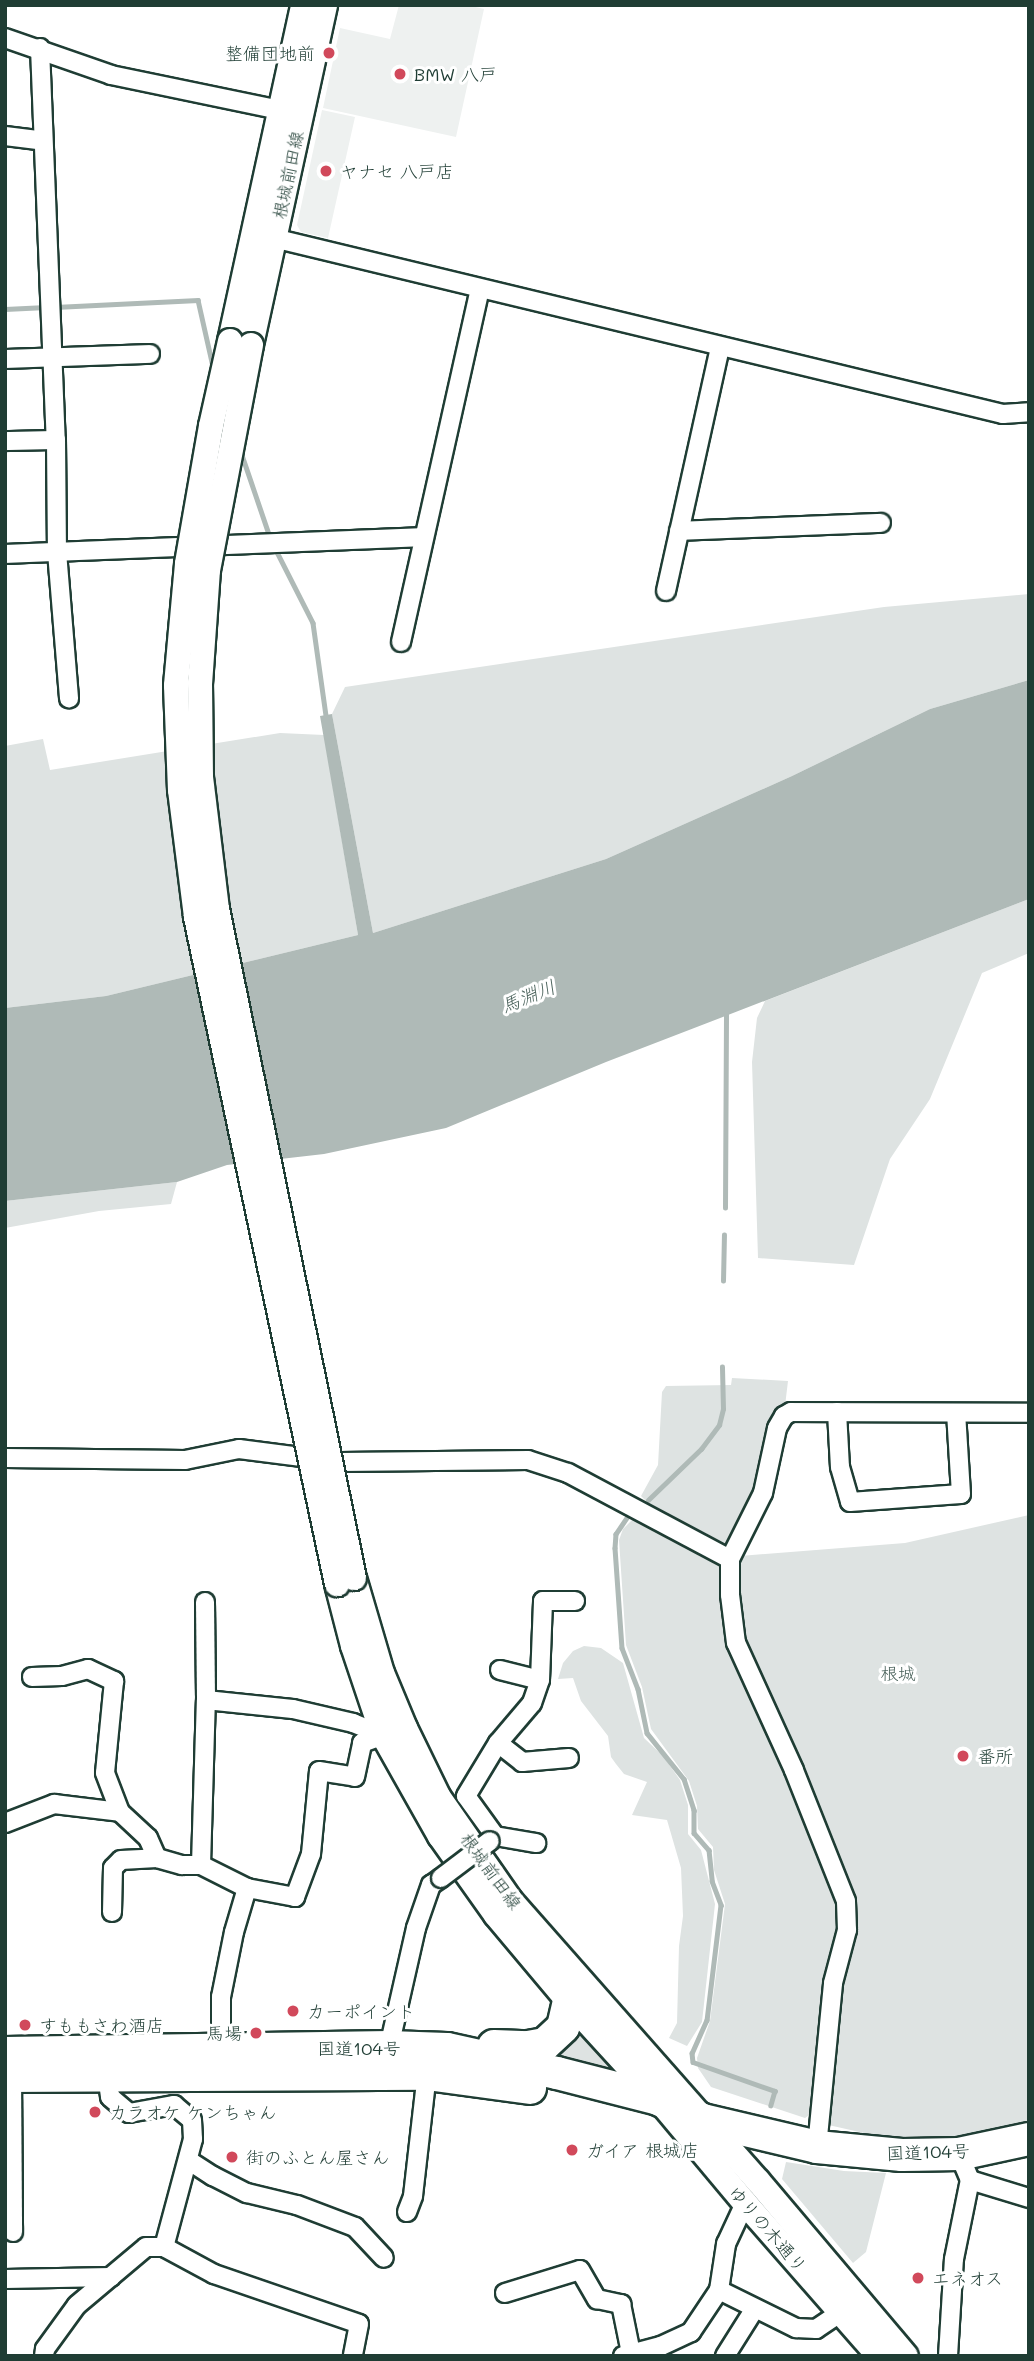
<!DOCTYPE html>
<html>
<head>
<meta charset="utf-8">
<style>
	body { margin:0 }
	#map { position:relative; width:1034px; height:2361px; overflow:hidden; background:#fff; font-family:Mali,"Klee One",sans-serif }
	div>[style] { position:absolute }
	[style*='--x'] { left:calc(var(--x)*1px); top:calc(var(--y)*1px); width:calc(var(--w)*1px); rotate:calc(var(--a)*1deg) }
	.built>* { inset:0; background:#eef1f0 }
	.green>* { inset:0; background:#dee3e2 }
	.water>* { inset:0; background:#afbab7 }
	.stream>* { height:4.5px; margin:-2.25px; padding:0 2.25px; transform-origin:2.25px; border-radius:2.25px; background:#afbab7 }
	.roads { filter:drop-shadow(2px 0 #1f3d34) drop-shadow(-2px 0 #1f3d34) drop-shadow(0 2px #1f3d34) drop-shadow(0 -2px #1f3d34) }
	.street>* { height:18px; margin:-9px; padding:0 9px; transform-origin:9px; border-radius:9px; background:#fff }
	.secondary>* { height:24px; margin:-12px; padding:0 12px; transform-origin:12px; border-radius:12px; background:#fff }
	.highway>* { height:32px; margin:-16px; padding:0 16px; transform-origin:16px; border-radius:16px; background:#fff }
	.bridges { filter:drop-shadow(2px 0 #1f3d34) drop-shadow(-2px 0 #1f3d34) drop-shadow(0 2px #1f3d34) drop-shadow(0 -2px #1f3d34) }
	.street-bridge>* { height:18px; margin:-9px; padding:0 9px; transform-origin:9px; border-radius:9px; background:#fff }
	.secondary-bridge>* { height:24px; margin:-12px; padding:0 12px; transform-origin:12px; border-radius:12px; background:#fff }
	.dots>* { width:19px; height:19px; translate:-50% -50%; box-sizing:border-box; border:4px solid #fff; border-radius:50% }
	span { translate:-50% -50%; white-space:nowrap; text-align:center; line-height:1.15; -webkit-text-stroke:6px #fff; paint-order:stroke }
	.poi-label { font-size:18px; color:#1f3d34 }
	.right { translate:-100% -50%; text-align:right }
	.left { translate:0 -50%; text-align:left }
	.street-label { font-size:18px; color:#1f3d34 }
	.park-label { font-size:18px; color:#455e57 }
	.water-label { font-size:19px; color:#4a625b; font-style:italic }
	.frame { position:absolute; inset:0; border:7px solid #1f3d34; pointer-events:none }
</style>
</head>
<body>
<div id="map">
	<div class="built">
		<i style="clip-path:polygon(399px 5px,467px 5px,484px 9px,456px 137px,323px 108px,340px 28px,390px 39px)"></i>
		<i style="clip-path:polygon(322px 110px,355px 117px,328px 238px,301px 232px,297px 225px)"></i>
	</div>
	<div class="green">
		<i style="clip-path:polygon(1029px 594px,1029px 680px,930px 709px,792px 776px,606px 859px,373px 933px,332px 714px,345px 687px,884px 607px)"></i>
		<i style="clip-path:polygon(280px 733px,324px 735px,358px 935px,106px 996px,5px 1008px,5px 746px,43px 739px,50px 770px)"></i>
		<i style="clip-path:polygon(1029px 899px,1029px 953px,982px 973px,930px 1099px,890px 1159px,854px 1265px,758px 1258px,752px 1062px,757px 1018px,765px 1001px)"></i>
		<i style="clip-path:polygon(177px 1182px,171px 1204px,99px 1211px,5px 1228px,5px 1201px)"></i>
		<i style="clip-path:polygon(732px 1378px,788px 1381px,785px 1406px,780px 1407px,772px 1425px,759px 1493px,734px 1543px,727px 1544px,651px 1506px,641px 1496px,658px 1465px,662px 1392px,666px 1386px,731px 1385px)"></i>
		<i style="clip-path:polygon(1029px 1515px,1029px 2128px,976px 2138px,895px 2140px,824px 2124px,837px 1984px,851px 1924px,741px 1641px,736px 1572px,740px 1556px,905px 1543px)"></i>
		<i style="clip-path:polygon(635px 1517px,717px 1558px,722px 1566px,729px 1629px,836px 1887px,843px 1923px,815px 2111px,805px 2118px,711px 2087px,698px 2068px,697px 2058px,710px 2021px,725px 1904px,714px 1870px,713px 1847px,698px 1829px,697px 1806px,689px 1781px,651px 1729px,642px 1687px,626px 1645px,619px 1540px,623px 1529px)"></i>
		<i style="clip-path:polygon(584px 1646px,601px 1648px,623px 1663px,644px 1738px,663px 1756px,680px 1780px,688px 1805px,688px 1834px,701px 1850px,715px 1904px,702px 2022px,687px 2046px,669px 2038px,677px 2023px,679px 1946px,683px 1916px,681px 1868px,667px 1820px,632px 1815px,647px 1782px,624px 1774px,616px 1764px,611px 1757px,608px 1736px,581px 1701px,573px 1678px,558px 1679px,563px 1663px,573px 1651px)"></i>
		<i style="clip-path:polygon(578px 2031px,585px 2037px,619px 2074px,547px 2054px,560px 2053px)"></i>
		<i style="clip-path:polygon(786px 2162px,844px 2171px,886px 2173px,866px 2252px,853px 2263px,782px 2179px)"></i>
	</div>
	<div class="water">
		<i style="clip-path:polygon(1029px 680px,1029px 899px,606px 1062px,446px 1128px,324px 1154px,227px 1165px,177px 1182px,5px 1201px,5px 1008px,106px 996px,358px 935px,320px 716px,332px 714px,373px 933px,606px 859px,792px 776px,930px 709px)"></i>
	</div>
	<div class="stream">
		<i style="--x:55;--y:307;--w:143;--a:-2.8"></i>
		<i style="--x:198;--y:300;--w:73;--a:77.3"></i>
		<i style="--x:5;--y:309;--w:41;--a:-2.8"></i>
		<i style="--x:241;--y:452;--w:93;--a:71.2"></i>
		<i style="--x:275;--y:548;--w:84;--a:63.1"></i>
		<i style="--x:313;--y:623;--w:93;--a:82"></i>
		<i style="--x:725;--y:1208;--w:195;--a:-89.7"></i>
		<i style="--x:723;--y:1281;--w:46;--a:-88.8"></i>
		<i style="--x:648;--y:1500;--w:74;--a:-43.9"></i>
		<i style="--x:701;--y:1449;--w:30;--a:-53"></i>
		<i style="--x:719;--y:1425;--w:16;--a:-76"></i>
		<i style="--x:723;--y:1409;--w:42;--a:-91.4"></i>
		<i style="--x:629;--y:1515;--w:23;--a:124"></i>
		<i style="--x:616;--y:1534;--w:14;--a:94"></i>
		<i style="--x:615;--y:1548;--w:100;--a:86"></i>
		<i style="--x:622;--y:1648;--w:44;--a:68.7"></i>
		<i style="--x:638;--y:1689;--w:45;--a:78.4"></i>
		<i style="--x:647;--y:1733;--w:59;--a:51.2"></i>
		<i style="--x:684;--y:1779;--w:33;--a:72"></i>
		<i style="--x:694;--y:1810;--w:23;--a:90"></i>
		<i style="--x:694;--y:1833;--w:23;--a:49"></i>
		<i style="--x:709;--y:1850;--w:31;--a:84"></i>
		<i style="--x:712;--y:1881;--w:26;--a:69"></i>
		<i style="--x:721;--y:1905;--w:116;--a:96.9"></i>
		<i style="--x:707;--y:2020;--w:36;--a:114"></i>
		<i style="--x:692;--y:2053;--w:9;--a:84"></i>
		<i style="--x:693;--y:2062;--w:87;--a:19.5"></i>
		<i style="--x:775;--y:2091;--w:15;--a:106"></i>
	</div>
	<div class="roads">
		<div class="street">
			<i style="--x:5;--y:38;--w:112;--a:19.2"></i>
			<i style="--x:111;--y:75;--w:173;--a:11.7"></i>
			<i style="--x:40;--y:48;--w:392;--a:87.7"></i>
			<i style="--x:56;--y:440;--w:112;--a:89.5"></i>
			<i style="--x:57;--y:552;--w:147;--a:85.3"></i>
			<i style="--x:5;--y:136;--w:38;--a:7"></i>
			<i style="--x:265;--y:236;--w:759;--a:13.56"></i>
			<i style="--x:1003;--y:414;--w:26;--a:-4"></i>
			<i style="--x:5;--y:359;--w:145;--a:-2"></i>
			<i style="--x:5;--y:441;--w:51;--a:-1.1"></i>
			<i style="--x:679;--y:531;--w:202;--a:-2.3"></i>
			<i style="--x:5;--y:554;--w:418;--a:-2.3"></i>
			<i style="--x:666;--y:591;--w:250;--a:-77.5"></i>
			<i style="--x:401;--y:642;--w:361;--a:-77.4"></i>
			<i style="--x:837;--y:1412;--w:55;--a:86.9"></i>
			<i style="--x:840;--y:1467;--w:36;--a:74"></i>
			<i style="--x:850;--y:1502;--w:111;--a:-4.1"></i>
			<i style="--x:961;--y:1494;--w:81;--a:-93.5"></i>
			<i style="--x:5;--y:1458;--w:180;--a:0.6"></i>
			<i style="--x:185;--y:1460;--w:55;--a:-11.5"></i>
			<i style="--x:239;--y:1449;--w:103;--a:7.3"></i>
			<i style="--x:341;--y:1462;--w:187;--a:-0.6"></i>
			<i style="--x:528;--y:1460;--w:42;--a:18"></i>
			<i style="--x:568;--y:1473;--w:183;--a:28"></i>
			<i style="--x:205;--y:1602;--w:98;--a:89.4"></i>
			<i style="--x:500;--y:1670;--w:41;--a:14"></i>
			<i style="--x:32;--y:1677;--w:30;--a:-2"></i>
			<i style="--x:62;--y:1676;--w:27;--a:-15"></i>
			<i style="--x:88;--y:1669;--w:29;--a:25"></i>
			<i style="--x:114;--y:1681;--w:92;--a:95.6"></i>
			<i style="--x:105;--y:1773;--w:42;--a:69"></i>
			<i style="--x:120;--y:1812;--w:38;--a:43"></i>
			<i style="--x:148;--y:1838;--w:22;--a:66"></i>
			<i style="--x:157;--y:1858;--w:26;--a:16"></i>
			<i style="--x:182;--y:1865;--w:19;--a:0"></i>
			<i style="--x:201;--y:1865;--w:51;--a:26.6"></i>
			<i style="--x:498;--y:1743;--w:31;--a:38"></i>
			<i style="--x:522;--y:1762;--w:47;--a:-4.9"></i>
			<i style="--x:5;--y:1823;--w:53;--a:-21.2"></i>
			<i style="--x:54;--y:1804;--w:66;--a:6.9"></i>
			<i style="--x:495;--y:1836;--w:42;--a:9.7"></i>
			<i style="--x:490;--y:1841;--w:7;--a:-45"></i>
			<i style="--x:495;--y:1836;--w:49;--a:-125.9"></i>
			<i style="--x:466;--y:1796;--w:62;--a:-58.9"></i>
			<i style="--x:498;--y:1743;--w:52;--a:-49.6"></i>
			<i style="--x:532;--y:1703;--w:24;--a:-71"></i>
			<i style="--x:540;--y:1680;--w:79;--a:-87.8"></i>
			<i style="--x:543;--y:1601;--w:32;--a:0"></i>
			<i style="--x:201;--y:1865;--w:165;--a:-88.3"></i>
			<i style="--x:206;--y:1700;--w:87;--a:5.9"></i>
			<i style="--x:293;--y:1709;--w:62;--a:13.1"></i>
			<i style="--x:353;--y:1723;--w:32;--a:22"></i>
			<i style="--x:112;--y:1912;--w:44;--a:-88.7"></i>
			<i style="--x:113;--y:1868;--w:11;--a:-45"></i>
			<i style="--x:121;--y:1860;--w:36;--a:-3"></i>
			<i style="--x:389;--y:2047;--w:122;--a:-77.2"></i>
			<i style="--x:416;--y:1928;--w:46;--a:-70.8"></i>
			<i style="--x:431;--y:1885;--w:12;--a:-35"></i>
			<i style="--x:221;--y:2049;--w:52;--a:-90"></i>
			<i style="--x:221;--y:1997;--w:66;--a:-78.7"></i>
			<i style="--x:234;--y:1932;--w:46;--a:-73.5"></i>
			<i style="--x:247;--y:1888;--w:49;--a:10.6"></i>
			<i style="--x:295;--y:1897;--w:46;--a:-69.6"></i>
			<i style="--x:311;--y:1854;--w:83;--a:-84.5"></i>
			<i style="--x:319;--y:1771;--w:36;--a:9"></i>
			<i style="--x:355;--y:1777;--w:35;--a:-78"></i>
			<i style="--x:362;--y:1743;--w:32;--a:-20"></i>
			<i style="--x:106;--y:2068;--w:29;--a:82"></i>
			<i style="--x:110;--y:2097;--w:25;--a:40"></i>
			<i style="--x:129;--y:2113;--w:46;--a:-10.1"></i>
			<i style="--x:174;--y:2105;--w:23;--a:40"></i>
			<i style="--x:192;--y:2120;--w:19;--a:87"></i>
			<i style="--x:193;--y:2139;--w:112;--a:105"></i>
			<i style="--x:12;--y:2076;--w:156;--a:89.6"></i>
			<i style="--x:817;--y:2147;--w:165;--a:-84.4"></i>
			<i style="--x:833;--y:1983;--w:55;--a:-75.2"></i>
			<i style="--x:847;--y:1930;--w:29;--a:-92"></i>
			<i style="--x:846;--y:1901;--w:141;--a:-111.7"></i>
			<i style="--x:794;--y:1770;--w:140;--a:-114.5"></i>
			<i style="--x:736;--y:1643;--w:48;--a:-97.1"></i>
			<i style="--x:730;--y:1595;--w:36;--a:-90"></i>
			<i style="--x:730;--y:1559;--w:74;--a:-63.4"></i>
			<i style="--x:763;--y:1493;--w:66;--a:-77.8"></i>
			<i style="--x:777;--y:1428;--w:14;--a:-60"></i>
			<i style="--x:784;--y:1416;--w:8;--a:-30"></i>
			<i style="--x:791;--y:1412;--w:238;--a:0.2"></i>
			<i style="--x:188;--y:2160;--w:30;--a:33"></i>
			<i style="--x:213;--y:2176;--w:38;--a:27"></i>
			<i style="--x:247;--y:2193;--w:51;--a:13.5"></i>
			<i style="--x:297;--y:2205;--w:62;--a:20.8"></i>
			<i style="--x:355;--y:2227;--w:42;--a:46.9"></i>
			<i style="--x:970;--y:2180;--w:62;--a:17"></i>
			<i style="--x:407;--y:2212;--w:17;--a:-69"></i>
			<i style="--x:413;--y:2196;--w:123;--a:-83.5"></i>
			<i style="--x:5;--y:2279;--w:106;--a:-1.1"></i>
			<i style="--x:719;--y:2290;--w:86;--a:26.3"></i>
			<i style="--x:796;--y:2328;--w:20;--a:3"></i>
			<i style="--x:816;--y:2329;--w:30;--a:-34"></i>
			<i style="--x:505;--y:2293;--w:78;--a:-17"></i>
			<i style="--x:580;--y:2270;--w:34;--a:60"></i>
			<i style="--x:597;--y:2299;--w:25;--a:12"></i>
			<i style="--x:621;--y:2304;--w:50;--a:78.5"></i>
			<i style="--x:44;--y:2356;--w:7;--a:-82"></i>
			<i style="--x:45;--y:2349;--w:54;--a:-54"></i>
			<i style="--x:77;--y:2305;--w:90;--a:-40"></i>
			<i style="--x:146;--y:2247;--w:18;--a:0"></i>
			<i style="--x:164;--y:2247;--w:57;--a:28.4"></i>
			<i style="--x:214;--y:2274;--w:153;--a:19"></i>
			<i style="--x:359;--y:2324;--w:33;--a:101"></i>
			<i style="--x:623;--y:2356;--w:39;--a:-15"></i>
			<i style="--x:661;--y:2346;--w:33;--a:-25"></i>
			<i style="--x:691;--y:2332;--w:50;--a:-56.3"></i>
			<i style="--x:719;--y:2290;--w:47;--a:-81.3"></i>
			<i style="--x:726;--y:2244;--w:45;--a:-65.1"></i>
			<i style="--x:725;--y:2356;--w:54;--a:-57.8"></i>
			<i style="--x:948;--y:2356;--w:97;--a:-86.5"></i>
			<i style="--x:954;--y:2259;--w:81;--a:-78.6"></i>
			<i style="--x:970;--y:2180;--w:28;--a:-113"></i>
		</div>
		<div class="secondary">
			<i style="--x:230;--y:341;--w:344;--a:-77.7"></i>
			<i style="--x:251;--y:345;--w:348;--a:-77.7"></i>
			<i style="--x:354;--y:1578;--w:99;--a:73.6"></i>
			<i style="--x:382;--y:1673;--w:60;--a:67.3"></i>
			<i style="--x:405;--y:1728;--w:76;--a:64.1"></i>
			<i style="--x:438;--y:1796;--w:128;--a:55.2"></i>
			<i style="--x:511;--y:1901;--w:373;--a:48.6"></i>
			<i style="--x:758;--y:2181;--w:229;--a:49.8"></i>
			<i style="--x:337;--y:1584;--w:64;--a:75.5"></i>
			<i style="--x:353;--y:1646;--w:94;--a:71.4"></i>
			<i style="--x:383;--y:1735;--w:116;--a:60.6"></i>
			<i style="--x:440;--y:1836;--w:97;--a:54.7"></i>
			<i style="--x:496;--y:1915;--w:114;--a:50"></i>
			<i style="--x:569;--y:2002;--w:132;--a:47.5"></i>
			<i style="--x:658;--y:2099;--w:136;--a:50.1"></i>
			<i style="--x:745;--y:2203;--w:203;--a:48.8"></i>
		</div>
		<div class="highway">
			<i style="--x:494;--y:2046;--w:34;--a:2"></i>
			<i style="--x:528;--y:2047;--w:17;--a:-10"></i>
			<i style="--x:545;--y:2044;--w:25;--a:-43"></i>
			<i style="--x:563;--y:2027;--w:26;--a:-77"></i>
			<i style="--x:5;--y:2053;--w:384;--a:-0.9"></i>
			<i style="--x:389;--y:2047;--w:58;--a:2"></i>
			<i style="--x:447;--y:2049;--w:113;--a:12.3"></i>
			<i style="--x:557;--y:2073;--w:104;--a:14.4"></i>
			<i style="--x:658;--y:2099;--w:50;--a:25"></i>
			<i style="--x:703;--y:2120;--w:117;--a:13.3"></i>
			<i style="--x:817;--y:2147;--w:85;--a:5.4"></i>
			<i style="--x:902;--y:2155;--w:57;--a:-1"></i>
			<i style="--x:959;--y:2154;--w:72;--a:-12.1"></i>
			<i style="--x:5;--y:2076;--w:422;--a:-0.3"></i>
			<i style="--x:427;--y:2074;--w:104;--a:7.7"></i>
		</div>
	</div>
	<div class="bridges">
		<div class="street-bridge">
			<i style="--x:441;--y:1878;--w:61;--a:-37.1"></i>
		</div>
		<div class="secondary-bridge">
			<i style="--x:230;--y:341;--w:87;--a:102.6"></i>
			<i style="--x:211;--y:426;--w:140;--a:99.9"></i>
			<i style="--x:187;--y:564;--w:122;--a:95.2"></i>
			<i style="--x:176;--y:686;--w:104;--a:87.8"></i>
			<i style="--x:180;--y:790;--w:128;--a:82.8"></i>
			<i style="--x:196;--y:917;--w:682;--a:78.06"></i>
			<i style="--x:251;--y:345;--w:229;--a:100.8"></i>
			<i style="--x:208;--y:570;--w:113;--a:94"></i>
			<i style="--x:200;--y:683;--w:94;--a:89.4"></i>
			<i style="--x:201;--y:777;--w:133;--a:83.1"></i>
			<i style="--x:217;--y:909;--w:683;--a:78.43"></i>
		</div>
	</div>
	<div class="dots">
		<i style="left:329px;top:53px;background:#d1495b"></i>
		<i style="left:400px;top:74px;background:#d1495b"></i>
		<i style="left:326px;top:171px;background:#d1495b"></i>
		<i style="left:963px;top:1756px;background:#d1495b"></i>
		<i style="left:293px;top:2011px;background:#d1495b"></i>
		<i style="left:25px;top:2025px;background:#d1495b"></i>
		<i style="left:256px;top:2033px;background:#d1495b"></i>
		<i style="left:95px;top:2112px;background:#d1495b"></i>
		<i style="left:572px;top:2150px;background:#d1495b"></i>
		<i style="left:232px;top:2157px;background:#d1495b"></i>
		<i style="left:918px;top:2278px;background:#d1495b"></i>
	</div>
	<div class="poi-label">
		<span class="right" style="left:315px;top:53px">整備団地前</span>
		<span class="left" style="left:414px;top:74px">BMW 八戸</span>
		<span class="left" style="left:340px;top:171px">ヤナセ 八戸店</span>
		<span class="left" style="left:977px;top:1756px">番所</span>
		<span class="left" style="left:307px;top:2011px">カーポイント</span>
		<span class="left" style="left:39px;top:2025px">すももさわ酒店</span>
		<span class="right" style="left:242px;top:2033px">馬場</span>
		<span class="left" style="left:109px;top:2112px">カラオケ ケンちゃん</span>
		<span class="left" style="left:586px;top:2150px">ガイア 根城店</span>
		<span class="left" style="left:246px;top:2157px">街のふとん屋さん</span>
		<span class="left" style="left:932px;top:2278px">エネオス</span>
	</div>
	<div class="street-label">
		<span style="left:288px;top:175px;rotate:-78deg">根城前田線</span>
		<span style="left:491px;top:1871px;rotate:54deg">根城前田線</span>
		<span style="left:359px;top:2048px">国道104号</span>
		<span style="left:928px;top:2152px;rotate:-2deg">国道104号</span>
		<span style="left:768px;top:2229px;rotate:49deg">ゆりの木通り</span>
	</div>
	<div class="park-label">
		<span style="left:898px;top:1673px">根城</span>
	</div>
	<div class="water-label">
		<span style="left:528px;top:996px;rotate:-22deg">馬淵川</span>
	</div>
	<div class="frame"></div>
</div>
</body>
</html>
